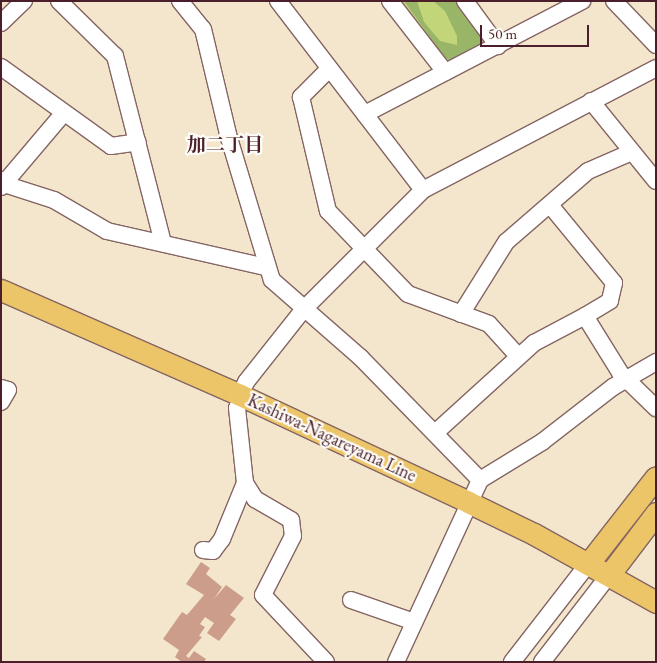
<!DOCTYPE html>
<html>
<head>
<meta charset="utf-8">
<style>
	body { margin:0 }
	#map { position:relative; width:657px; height:663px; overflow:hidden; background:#f3e6cc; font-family:"EB Garamond","Noto Serif JP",serif }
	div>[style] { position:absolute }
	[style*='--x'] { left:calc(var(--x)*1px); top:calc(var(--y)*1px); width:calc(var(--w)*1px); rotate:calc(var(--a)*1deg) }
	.green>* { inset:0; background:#c2d578 }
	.forest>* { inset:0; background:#99b668 }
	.building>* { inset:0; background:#cc9d8b }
	.roads { filter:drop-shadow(1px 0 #856563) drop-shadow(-1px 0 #856563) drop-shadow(0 1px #856563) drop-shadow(0 -1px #856563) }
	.minor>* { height:16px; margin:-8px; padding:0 8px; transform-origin:8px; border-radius:8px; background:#fff }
	.major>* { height:21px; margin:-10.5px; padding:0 10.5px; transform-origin:10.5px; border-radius:10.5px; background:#edc569 }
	span { translate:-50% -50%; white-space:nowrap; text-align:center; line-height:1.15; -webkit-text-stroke:4.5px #fdfcf7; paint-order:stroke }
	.street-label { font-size:18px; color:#4a1f2b }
	.neighbourhood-label { font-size:19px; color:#4a1f2b; font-weight:700 }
	.frame { position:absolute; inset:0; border:2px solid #4a1f2b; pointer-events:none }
	.scale { position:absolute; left:480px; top:25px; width:109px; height:22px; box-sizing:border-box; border:2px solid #4a1f2b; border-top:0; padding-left:6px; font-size:15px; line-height:18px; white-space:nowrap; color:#4a1f2b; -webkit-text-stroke:4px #fdfcf7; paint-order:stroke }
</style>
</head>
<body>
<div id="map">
	<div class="green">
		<i style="clip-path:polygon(402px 1px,457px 1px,484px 36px,451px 62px,443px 58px)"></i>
	</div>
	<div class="forest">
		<i style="clip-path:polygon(404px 1px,417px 1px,424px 22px,440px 41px,457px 45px,457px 36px,445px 11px,433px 1px,459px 1px,485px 36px,483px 44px,452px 61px,445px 58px)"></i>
	</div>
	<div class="building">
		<i style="clip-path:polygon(201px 562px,210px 568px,206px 574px,222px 587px,214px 599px,226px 585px,244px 598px,230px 615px,236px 619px,219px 641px,207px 633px,214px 623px,205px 617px,200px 624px,205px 627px,199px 636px,202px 637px,186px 656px,189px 658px,194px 651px,206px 659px,204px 662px,182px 662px,175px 657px,179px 650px,163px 639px,182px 612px,187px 615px,204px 595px,186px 584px)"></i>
	</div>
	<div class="roads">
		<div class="minor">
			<i style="--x:59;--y:1;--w:78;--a:44.5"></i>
			<i style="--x:115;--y:56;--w:193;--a:75.6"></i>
			<i style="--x:180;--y:1;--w:36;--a:51"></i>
			<i style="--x:203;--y:29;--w:112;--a:76.6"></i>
			<i style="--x:229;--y:138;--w:148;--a:73.2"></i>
			<i style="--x:272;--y:280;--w:118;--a:41.2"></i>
			<i style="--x:361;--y:358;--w:170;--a:45.7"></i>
			<i style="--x:278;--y:1;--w:238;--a:52.5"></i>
			<i style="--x:390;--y:1;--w:90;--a:52.2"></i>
			<i style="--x:465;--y:1;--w:56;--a:53.7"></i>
			<i style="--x:614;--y:1;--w:61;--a:46.3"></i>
			<i style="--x:1;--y:23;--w:32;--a:-44"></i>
			<i style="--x:1;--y:67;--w:135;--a:35.7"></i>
			<i style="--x:111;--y:146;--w:27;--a:-8"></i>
			<i style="--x:329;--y:69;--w:40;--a:135"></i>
			<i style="--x:301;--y:97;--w:117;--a:76.7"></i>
			<i style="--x:328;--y:211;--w:115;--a:46.1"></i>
			<i style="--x:408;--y:294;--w:86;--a:20.3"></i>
			<i style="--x:489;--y:324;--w:43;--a:47.8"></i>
			<i style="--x:591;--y:101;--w:103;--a:50.9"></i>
			<i style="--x:365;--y:114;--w:245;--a:-27.5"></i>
			<i style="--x:1;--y:180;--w:5;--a:53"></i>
			<i style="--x:4;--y:184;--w:52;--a:17.7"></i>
			<i style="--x:54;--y:200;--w:61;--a:30.3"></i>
			<i style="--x:107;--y:231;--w:162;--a:12.8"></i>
			<i style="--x:1;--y:187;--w:96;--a:-49.7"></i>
			<i style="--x:550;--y:205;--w:101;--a:50.6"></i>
			<i style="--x:614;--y:283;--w:18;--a:103"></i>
			<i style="--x:610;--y:301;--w:29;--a:149"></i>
			<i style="--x:461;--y:314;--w:85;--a:-58"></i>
			<i style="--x:506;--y:242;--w:108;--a:-40.9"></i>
			<i style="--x:588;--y:171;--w:48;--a:-23.4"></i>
			<i style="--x:1;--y:388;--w:7;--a:16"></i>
			<i style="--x:8;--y:390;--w:14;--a:120"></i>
			<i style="--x:240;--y:395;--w:14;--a:-65"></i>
			<i style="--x:246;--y:382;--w:92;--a:-51.6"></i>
			<i style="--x:303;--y:310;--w:170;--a:-45"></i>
			<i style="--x:423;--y:190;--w:263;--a:-27.6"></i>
			<i style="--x:242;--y:397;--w:12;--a:114"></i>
			<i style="--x:237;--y:408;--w:75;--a:83.9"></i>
			<i style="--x:245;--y:483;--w:19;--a:58"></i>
			<i style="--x:255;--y:499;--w:42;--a:30.3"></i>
			<i style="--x:291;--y:520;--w:16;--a:83"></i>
			<i style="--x:293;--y:536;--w:66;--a:117"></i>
			<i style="--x:263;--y:595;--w:92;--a:46.8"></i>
			<i style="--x:435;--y:433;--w:134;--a:-42.3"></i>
			<i style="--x:534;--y:343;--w:58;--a:-27.9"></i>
			<i style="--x:585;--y:316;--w:68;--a:58.2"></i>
			<i style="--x:621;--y:374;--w:49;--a:44.2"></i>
			<i style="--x:203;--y:550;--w:10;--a:6"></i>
			<i style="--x:213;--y:551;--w:15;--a:-53"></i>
			<i style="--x:222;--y:539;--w:61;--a:-67.7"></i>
			<i style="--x:351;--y:600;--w:67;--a:19.2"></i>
			<i style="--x:396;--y:662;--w:200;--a:-65.2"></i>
			<i style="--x:480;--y:480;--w:73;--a:-31.5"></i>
			<i style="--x:542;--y:442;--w:90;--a:-37.8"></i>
			<i style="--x:613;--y:387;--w:50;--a:-30.2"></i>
			<i style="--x:512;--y:662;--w:124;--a:-52.2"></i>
			<i style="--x:542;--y:662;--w:110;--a:-52.4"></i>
		</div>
		<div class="major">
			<i style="--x:1;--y:290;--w:261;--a:23.7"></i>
			<i style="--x:240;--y:395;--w:252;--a:25.1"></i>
			<i style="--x:468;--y:502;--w:73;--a:25.9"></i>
			<i style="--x:534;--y:534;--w:140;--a:29.1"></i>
			<i style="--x:588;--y:564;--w:110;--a:-52"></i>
			<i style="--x:609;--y:575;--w:78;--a:-52.8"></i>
		</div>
	</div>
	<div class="street-label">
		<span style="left:332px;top:438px;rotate:25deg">Kashiwa-Nagareyama Line</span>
	</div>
	<div class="neighbourhood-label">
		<span style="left:225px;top:145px">加二丁目</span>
	</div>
	<div class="frame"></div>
	<div class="scale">50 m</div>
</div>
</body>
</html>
